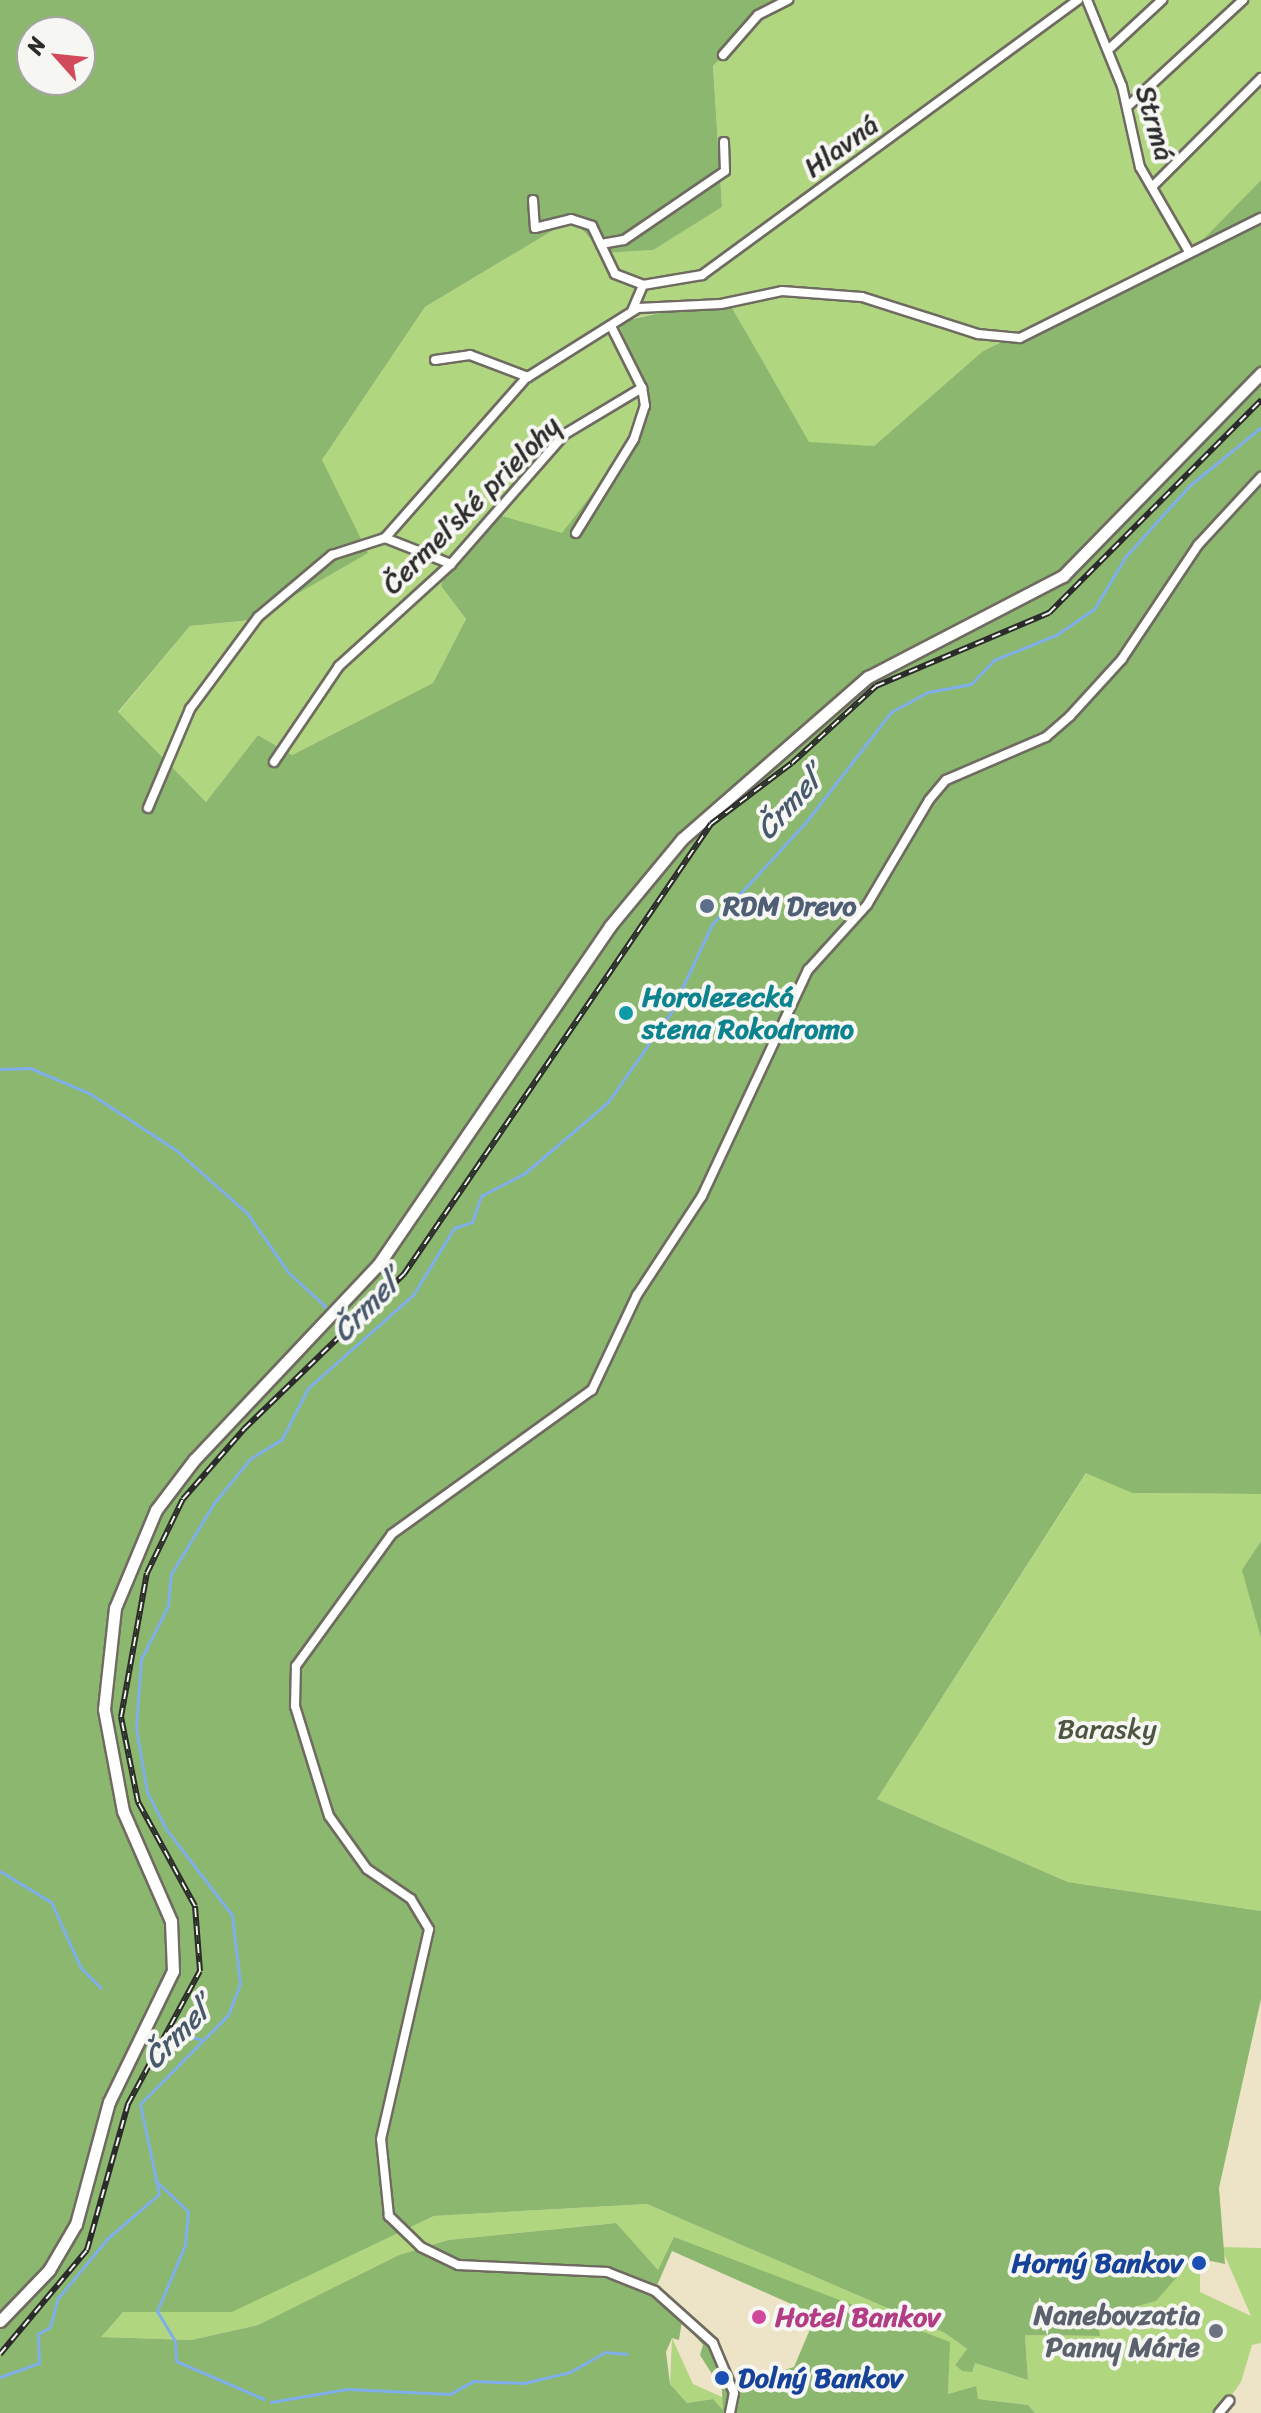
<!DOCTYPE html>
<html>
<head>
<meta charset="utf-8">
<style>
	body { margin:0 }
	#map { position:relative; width:1261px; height:2413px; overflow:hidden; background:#ede3c6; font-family:Sriracha,sans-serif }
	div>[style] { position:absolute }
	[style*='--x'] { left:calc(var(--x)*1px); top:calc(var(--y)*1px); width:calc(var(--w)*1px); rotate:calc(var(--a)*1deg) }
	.green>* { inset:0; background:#b1d680 }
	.forest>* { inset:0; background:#8cb76e }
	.stream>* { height:3px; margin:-1.5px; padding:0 1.5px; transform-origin:1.5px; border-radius:1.5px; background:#7eafea }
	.roads { filter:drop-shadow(2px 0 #6f6b61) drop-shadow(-2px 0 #6f6b61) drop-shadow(0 2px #6f6b61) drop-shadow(0 -2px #6f6b61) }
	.street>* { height:8px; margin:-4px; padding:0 4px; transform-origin:4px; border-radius:4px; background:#fff }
	.secondary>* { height:11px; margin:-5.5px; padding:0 5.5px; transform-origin:5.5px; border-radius:5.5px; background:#fff }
	.rail>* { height:6px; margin-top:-3px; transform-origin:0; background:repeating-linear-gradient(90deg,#f6f6f2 0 9px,#2b2b2b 0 18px); box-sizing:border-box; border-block:2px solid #2b2b2b }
	.dots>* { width:22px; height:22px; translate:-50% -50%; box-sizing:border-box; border:4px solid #f6f6f2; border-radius:50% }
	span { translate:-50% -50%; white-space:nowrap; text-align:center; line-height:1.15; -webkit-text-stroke:8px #f6f6f2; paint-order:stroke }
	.street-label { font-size:28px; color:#2b2b2b }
	.service-label { font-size:28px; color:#4e5e75; font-weight:700 }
	.left { translate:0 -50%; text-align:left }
	.culture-label { font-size:28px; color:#0d838f; font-weight:700 }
	.park-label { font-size:28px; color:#4c5640 }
	.transit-label { font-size:28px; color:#164399; font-weight:700 }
	.right { translate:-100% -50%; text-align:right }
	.worship-label { font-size:28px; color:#5b616d; font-weight:700 }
	.hotel-label { font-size:28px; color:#b23c85; font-weight:700 }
	.water-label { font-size:30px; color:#48596e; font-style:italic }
	.north { position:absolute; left:16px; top:16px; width:80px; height:80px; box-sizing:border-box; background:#f6f6f2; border:2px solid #a5a5a2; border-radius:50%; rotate:297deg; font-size:22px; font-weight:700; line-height:32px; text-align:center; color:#2b2b2b }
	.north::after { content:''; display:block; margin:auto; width:28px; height:36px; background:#d1495b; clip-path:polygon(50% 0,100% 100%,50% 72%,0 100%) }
</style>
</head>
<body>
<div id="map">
	<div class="green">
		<i style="clip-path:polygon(787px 0,1261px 0,1261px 180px,1191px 253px,983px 351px,874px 446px,809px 443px,727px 299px,619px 321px,646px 393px,624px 451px,562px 534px,495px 514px,441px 586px,466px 619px,433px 683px,292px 755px,258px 735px,206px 802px,118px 713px,190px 626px,252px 620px,322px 460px,425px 307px,572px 219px,604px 253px,652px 250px,722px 207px,713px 66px,765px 8px)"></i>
		<i style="clip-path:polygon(1087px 1472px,1132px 1493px,1261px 1494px,1261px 1541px,1243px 1570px,1261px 1638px,1261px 1911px,1068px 1882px,877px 1799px)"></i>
		<i style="clip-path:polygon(647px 2204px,945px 2333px,967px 2349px,955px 2365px,962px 2371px,975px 2363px,1028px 2380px,1025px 2335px,1099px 2336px,1096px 2317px,1155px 2298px,1190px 2261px,1200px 2269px,1200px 2292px,1251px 2316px,1221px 2247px,1261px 2248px,1261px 2343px,1252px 2345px,1241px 2382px,1219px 2413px,1035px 2413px,1028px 2405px,977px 2399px,976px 2386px,948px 2394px,949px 2342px,674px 2238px,658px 2270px,615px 2223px,448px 2240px,399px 2255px,258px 2325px,191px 2340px,100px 2337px,123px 2312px,232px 2311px,434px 2216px)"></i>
		<i style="clip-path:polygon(672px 2338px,693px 2384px,724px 2398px,723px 2411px,713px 2399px,687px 2403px,670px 2384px)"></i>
	</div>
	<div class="forest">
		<i style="clip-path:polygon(evenodd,0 0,787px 0,765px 8px,713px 66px,722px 207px,653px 250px,604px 253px,572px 219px,425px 307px,322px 460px,368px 553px,252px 620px,190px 626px,118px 712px,206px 802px,258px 735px,292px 755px,433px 683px,466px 619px,441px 586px,451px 556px,495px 514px,562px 533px,624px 452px,646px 394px,618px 322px,727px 299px,809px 442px,874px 446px,983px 351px,1191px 252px,1261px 180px,1261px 1494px,1132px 1493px,1086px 1473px,877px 1799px,1068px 1882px,1261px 1911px,1261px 1999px,1219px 2188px,1225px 2264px,1211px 2261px,1200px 2269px,1190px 2262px,1156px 2301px,1096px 2317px,1100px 2336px,1025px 2335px,1028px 2380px,975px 2363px,972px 2372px,962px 2371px,955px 2365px,967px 2349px,945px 2333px,647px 2204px,434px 2216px,232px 2312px,123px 2312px,101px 2337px,191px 2340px,258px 2325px,399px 2255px,448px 2240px,616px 2223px,658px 2270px,674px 2237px,950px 2342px,948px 2394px,976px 2386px,978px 2399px,1028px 2405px,1035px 2413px,0 2413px,0 0,32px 32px,80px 32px,80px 80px,32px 80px,32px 32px,0 0,672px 2251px,816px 2315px,794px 2367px,732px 2385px,708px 2335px,655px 2290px,672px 2251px,0 0,682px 2321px,703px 2345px,700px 2355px,722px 2390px,723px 2410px,713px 2399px,687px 2403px,670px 2384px,666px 2352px,672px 2338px,679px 2340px,682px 2321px)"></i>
		<i style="clip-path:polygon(1261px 1541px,1261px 1638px,1242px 1570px)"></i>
	</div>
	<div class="stream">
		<i style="--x:0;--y:1069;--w:30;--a:-2"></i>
		<i style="--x:30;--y:1068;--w:64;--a:23"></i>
		<i style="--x:89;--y:1093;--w:104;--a:33.2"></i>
		<i style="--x:176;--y:1150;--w:95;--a:41.6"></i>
		<i style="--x:247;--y:1213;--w:72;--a:55.2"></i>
		<i style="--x:288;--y:1272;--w:56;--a:42.8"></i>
		<i style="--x:0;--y:1871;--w:60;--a:31.3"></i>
		<i style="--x:51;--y:1902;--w:72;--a:65.6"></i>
		<i style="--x:81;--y:1968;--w:28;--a:45"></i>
		<i style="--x:178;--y:2034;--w:23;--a:13"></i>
		<i style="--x:155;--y:2180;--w:45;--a:43.2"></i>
		<i style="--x:188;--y:2211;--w:34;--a:95"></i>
		<i style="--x:185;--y:2245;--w:72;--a:113"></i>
		<i style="--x:157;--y:2311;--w:35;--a:59"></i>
		<i style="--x:175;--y:2341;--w:20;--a:87"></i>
		<i style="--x:176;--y:2361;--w:96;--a:23.4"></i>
		<i style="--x:0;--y:2377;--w:41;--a:-19.7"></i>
		<i style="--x:39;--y:2363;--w:29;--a:-92"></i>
		<i style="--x:38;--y:2334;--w:14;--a:-30"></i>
		<i style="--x:50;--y:2327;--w:30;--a:-75"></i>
		<i style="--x:58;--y:2298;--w:78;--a:-50.2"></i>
		<i style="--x:108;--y:2238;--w:67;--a:-40.8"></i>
		<i style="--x:159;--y:2194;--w:92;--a:-101.9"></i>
		<i style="--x:140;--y:2104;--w:125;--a:-45.3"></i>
		<i style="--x:228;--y:2015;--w:34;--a:-69"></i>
		<i style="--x:240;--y:1983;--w:68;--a:-96.7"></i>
		<i style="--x:232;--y:1915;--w:108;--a:-127.5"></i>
		<i style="--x:166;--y:1829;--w:42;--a:-117.2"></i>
		<i style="--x:147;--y:1792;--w:65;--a:-99.8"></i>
		<i style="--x:136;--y:1728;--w:69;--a:-85.9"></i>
		<i style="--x:141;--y:1659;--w:59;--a:-63"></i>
		<i style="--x:168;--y:1606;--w:32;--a:-85"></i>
		<i style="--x:171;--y:1574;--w:83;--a:-58.8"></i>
		<i style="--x:214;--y:1503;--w:57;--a:-50.7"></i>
		<i style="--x:250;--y:1459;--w:38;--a:-32"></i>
		<i style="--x:282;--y:1439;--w:57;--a:-63"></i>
		<i style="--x:308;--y:1388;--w:140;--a:-41.5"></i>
		<i style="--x:413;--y:1295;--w:79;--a:-58.5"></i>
		<i style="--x:454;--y:1228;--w:19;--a:-18"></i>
		<i style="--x:472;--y:1222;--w:28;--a:-71"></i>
		<i style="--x:481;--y:1196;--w:50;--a:-27.6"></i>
		<i style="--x:525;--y:1173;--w:109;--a:-40.5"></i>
		<i style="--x:608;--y:1102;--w:110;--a:-55"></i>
		<i style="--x:671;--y:1012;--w:97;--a:-65"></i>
		<i style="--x:712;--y:924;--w:139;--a:-47.3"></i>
		<i style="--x:806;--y:822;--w:139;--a:-52.3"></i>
		<i style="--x:891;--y:712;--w:42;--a:-28.4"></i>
		<i style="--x:928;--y:692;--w:44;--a:-10.5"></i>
		<i style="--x:971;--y:684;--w:33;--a:-46"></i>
		<i style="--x:994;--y:660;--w:67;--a:-22"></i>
		<i style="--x:1056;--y:635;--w:46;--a:-34.4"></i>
		<i style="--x:1094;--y:609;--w:62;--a:-58.9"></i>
		<i style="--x:1126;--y:556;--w:94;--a:-48"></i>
		<i style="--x:1189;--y:486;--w:93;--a:-39.3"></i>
		<i style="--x:271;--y:2402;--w:77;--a:-9.7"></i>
		<i style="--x:347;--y:2389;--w:103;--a:2.8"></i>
		<i style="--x:450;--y:2394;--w:26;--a:-29"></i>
		<i style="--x:473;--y:2381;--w:51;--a:2.2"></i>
		<i style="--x:524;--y:2383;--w:47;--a:-13.4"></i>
		<i style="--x:570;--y:2372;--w:40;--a:-29.7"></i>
		<i style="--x:605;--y:2352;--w:22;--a:5"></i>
	</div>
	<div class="roads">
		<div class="street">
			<i style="--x:1087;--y:0;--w:93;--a:67.9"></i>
			<i style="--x:1122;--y:86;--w:83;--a:77.5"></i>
			<i style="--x:1140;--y:167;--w:98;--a:60"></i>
			<i style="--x:1108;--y:50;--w:74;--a:-42.8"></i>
			<i style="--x:723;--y:55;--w:53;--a:-48.8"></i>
			<i style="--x:758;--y:15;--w:34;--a:-27"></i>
			<i style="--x:1127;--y:107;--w:158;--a:-42.7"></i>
			<i style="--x:1152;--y:187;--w:154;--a:-45"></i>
			<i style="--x:533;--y:200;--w:28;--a:86"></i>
			<i style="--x:535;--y:228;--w:37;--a:-14"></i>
			<i style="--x:571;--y:219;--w:22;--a:18"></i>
			<i style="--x:592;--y:226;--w:53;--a:64.4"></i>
			<i style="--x:615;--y:274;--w:30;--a:21"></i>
			<i style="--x:601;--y:244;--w:23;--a:-10"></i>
			<i style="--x:624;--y:240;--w:122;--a:-34.3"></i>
			<i style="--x:725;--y:171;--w:29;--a:-92"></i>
			<i style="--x:632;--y:311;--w:28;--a:-67"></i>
			<i style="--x:643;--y:285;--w:60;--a:-9.6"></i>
			<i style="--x:702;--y:275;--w:466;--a:-36.2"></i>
			<i style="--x:435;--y:360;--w:35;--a:-8"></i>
			<i style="--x:470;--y:355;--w:62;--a:20.8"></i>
			<i style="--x:528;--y:377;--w:130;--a:-32.1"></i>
			<i style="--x:638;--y:308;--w:83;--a:-2.8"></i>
			<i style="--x:721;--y:304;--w:62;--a:-12"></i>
			<i style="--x:782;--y:291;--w:80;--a:4.3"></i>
			<i style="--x:862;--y:297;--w:122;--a:17.7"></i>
			<i style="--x:978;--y:334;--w:42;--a:5.4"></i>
			<i style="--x:1020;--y:338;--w:269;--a:-26.5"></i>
			<i style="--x:576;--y:533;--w:110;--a:-58.3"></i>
			<i style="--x:634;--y:439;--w:35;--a:-72"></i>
			<i style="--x:645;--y:406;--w:18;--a:-99"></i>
			<i style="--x:385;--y:538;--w:71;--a:21.5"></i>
			<i style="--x:274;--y:762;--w:116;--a:-55.9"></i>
			<i style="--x:339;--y:666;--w:151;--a:-42.3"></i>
			<i style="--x:451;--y:564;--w:173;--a:-48.8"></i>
			<i style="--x:565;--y:434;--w:90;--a:-30.9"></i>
			<i style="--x:642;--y:388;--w:69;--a:-116.6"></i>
			<i style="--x:148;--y:808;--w:108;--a:-67"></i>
			<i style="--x:190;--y:709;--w:114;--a:-53.5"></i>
			<i style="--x:258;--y:617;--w:97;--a:-40"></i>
			<i style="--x:332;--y:555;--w:56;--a:-17.8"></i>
			<i style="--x:385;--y:538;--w:215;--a:-48.6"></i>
			<i style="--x:730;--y:2413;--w:20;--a:-79"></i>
			<i style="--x:734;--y:2393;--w:54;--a:-112.8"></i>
			<i style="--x:713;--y:2343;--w:78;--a:-138.1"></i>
			<i style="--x:655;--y:2291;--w:52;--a:-158.4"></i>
			<i style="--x:607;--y:2272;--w:149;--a:-177.3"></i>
			<i style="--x:458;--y:2265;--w:41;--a:-154.1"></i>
			<i style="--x:421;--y:2247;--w:45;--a:-135.9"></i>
			<i style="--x:389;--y:2216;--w:77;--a:-95.9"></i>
			<i style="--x:381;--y:2139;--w:215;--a:-77.1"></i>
			<i style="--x:429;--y:1929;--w:35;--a:-121"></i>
			<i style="--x:411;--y:1899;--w:53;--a:-145.7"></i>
			<i style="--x:367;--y:1869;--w:65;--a:-125.6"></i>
			<i style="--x:329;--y:1816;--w:115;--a:-107.2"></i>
			<i style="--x:295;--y:1706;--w:40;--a:-88.6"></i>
			<i style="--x:296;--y:1666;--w:163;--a:-54"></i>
			<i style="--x:392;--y:1534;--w:246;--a:-35.8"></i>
			<i style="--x:592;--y:1390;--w:105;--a:-64.7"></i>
			<i style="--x:637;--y:1295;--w:118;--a:-56.7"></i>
			<i style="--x:702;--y:1196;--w:250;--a:-64.9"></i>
			<i style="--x:808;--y:970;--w:88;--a:-47.8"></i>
			<i style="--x:867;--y:905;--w:122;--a:-59.4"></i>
			<i style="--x:929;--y:800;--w:26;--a:-50"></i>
			<i style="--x:946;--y:780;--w:109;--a:-23.3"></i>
			<i style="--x:1046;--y:737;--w:32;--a:-41"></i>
			<i style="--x:1070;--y:716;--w:77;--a:-47.6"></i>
			<i style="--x:1122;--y:659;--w:137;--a:-56.3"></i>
			<i style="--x:1198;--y:545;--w:93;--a:-47.2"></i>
			<i style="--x:1219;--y:2413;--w:16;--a:-50"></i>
		</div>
		<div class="secondary">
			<i style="--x:0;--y:2321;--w:71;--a:-46.1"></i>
			<i style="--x:49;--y:2270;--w:53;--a:-59.6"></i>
			<i style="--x:76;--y:2224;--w:126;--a:-74.9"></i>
			<i style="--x:109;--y:2102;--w:146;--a:-64"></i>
			<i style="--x:173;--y:1971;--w:50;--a:-92.3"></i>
			<i style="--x:171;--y:1921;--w:120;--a:-113.6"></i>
			<i style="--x:123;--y:1811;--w:104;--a:-100.6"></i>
			<i style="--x:104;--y:1709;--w:102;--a:-83.8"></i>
			<i style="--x:115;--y:1608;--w:106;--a:-67.3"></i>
			<i style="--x:156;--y:1510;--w:63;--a:-52.8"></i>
			<i style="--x:194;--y:1460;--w:268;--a:-46.7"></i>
			<i style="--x:378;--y:1265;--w:411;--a:-55.6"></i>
			<i style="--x:610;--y:926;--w:113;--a:-50.4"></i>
			<i style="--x:682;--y:839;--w:247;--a:-41.1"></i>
			<i style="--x:868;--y:677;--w:220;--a:-27.4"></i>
			<i style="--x:1063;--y:576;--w:284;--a:-45.7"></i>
		</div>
	</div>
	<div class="rail">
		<i style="--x:0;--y:2354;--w:136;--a:-50.1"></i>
		<i style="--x:87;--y:2250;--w:152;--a:-74.3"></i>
		<i style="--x:128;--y:2104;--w:151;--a:-61.6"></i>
		<i style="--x:200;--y:1971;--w:65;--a:-94.4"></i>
		<i style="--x:195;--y:1906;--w:119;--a:-118.7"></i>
		<i style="--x:138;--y:1802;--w:87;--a:-101.3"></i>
		<i style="--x:121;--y:1717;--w:146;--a:-79.8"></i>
		<i style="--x:147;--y:1573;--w:82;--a:-64.1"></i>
		<i style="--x:183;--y:1499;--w:93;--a:-48.9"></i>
		<i style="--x:244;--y:1429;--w:223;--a:-44.1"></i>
		<i style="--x:404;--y:1274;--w:545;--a:-55.7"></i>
		<i style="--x:711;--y:824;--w:101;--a:-37"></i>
		<i style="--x:792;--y:763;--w:114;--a:-42.5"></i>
		<i style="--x:876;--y:686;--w:188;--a:-22.9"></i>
		<i style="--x:1049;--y:613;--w:301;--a:-45.1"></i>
	</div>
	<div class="dots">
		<i style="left:707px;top:906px;background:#5c6f8a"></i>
		<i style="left:626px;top:1013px;background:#0f9aa8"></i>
		<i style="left:1199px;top:2263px;background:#1a4fb4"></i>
		<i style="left:759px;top:2317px;background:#d1479c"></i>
		<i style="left:1216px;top:2331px;background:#6b7280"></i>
		<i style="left:722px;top:2378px;background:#1a4fb4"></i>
	</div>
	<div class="street-label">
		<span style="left:1155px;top:123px;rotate:74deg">Strmá</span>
		<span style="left:841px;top:146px;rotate:-36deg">Hlavná</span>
		<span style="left:471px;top:505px;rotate:-45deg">Čermeľské prielohy</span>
	</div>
	<div class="service-label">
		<span class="left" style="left:723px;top:906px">RDM Drevo</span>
	</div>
	<div class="culture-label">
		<span class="left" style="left:642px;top:1013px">Horolezecká<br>stena Rokodromo</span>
	</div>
	<div class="park-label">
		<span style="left:1107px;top:1729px">Barasky</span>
	</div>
	<div class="transit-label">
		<span class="right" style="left:1183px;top:2263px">Horný Bankov</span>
		<span class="left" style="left:738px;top:2378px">Dolný Bankov</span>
	</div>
	<div class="worship-label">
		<span class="right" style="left:1200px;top:2331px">Nanebovzatia<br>Panny Márie</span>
	</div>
	<div class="hotel-label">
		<span class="left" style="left:775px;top:2317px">Hotel Bankov</span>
	</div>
	<div class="water-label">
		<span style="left:789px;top:804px;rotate:-48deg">Črmeľ</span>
		<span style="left:366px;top:1307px;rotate:-46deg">Črmeľ</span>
		<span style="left:177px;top:2034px;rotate:-46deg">Črmeľ</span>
	</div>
	<div class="north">N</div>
</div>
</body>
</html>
